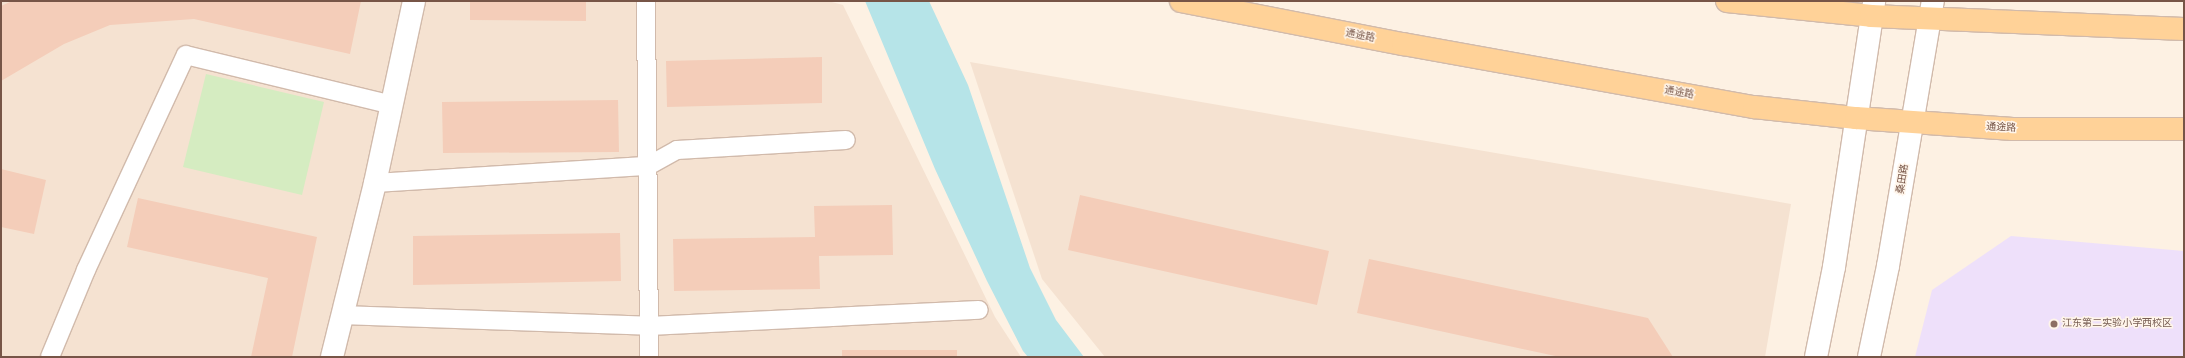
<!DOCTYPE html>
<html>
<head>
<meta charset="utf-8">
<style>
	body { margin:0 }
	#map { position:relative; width:2185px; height:358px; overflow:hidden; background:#fdf1e3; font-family:Signika,"Noto Sans SC",sans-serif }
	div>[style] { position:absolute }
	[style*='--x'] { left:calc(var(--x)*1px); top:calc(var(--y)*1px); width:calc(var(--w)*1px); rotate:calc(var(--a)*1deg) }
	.residential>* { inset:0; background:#f5e2d1 }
	.education>* { inset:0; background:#eee0fa }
	.green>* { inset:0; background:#d5ecc1 }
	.water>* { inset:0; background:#b6e4e8 }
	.building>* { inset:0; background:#f4cdb9 }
	.roads { filter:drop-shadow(1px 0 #d1baab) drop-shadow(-1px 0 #d1baab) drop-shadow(0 1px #d1baab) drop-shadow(0 -1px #d1baab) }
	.lane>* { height:18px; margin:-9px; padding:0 9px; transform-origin:9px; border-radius:9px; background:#fff }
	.secondary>* { height:22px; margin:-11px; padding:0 11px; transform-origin:11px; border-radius:11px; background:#fff }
	.primary>* { height:22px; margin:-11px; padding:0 11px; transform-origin:11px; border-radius:11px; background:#ffd298 }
	.dots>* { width:11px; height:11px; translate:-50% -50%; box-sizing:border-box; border:2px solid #fff5ea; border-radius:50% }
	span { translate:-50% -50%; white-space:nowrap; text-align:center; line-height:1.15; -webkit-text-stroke:3px #fff5ea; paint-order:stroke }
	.street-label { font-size:10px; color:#775547 }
	.education-label { font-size:10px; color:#785e54 }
	.left { translate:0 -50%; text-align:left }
	.frame { position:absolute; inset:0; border:2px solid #775547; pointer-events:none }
</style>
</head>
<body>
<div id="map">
	<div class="residential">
		<i style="clip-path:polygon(1px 1px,828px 1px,843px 5px,995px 317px,1021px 357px,1px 357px)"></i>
		<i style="clip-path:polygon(970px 62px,1791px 204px,1765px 357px,1105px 357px,1042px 279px)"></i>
	</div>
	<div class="education">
		<i style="clip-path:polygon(2011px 236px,2184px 251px,2184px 357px,1915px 357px,1932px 290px)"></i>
	</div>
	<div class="green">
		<i style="clip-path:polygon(206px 74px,324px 102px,302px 195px,183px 167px)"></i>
	</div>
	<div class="water">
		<i style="clip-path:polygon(865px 1px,929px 1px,968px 85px,1030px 268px,1056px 320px,1084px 357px,1028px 357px,1023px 351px,987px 281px,935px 169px)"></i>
	</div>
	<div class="building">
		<i style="clip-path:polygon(12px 1px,361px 1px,350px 54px,194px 19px,110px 25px,64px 44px,1px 81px,1px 6px)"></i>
		<i style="clip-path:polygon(470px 1px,586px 1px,586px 21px,470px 20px)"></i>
		<i style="clip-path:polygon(822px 57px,822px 103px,667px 107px,666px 61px)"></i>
		<i style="clip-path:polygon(618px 100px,619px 152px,443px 153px,442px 102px)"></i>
		<i style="clip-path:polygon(1px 169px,46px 180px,34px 234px,1px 227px)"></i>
		<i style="clip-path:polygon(1080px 195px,1329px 251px,1317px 305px,1068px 250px)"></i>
		<i style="clip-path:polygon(138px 198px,317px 237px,292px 357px,251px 357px,268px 278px,127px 247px)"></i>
		<i style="clip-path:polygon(892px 205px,893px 255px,819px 256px,820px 289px,674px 291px,673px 239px,815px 237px,814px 206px)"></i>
		<i style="clip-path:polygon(620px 233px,621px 281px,413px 285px,413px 236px)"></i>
		<i style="clip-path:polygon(1369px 259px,1648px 318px,1673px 357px,1560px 357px,1357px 313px)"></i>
		<i style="clip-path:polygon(842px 350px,957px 350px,957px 357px,842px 357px)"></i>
	</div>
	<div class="roads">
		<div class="lane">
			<i style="--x:646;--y:1;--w:356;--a:89.5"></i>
			<i style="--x:375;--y:183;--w:274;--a:-3.6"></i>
			<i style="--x:648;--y:166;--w:33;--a:-29"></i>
			<i style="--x:677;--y:150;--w:169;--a:-3.4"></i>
			<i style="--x:341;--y:315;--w:308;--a:2"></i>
			<i style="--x:649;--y:326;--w:330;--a:-2.8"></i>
			<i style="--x:50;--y:357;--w:94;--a:-67.5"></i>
			<i style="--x:86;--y:270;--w:237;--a:-65.1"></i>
			<i style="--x:186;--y:55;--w:212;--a:13.6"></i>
		</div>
		<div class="secondary">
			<i style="--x:332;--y:357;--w:179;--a:-76.1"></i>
			<i style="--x:375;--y:183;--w:186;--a:-77.9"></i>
			<i style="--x:1816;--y:357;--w:92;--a:-78.7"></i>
			<i style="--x:1834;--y:267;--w:269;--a:-81.4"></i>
			<i style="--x:1869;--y:357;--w:93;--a:-78.2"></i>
			<i style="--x:1888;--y:266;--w:269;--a:-80.4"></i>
		</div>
		<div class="primary">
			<i style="--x:1181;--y:1;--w:226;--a:11"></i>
			<i style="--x:1403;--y:44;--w:357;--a:10.2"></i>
			<i style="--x:1754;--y:107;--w:103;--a:6.2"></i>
			<i style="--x:1856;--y:118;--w:157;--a:4"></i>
			<i style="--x:2013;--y:129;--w:171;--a:0"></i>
			<i style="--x:1727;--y:1;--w:145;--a:5.9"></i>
			<i style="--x:1871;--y:16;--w:313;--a:2.4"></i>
		</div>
	</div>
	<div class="dots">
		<i style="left:2054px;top:324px;background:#8d6e63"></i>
	</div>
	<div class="street-label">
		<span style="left:1360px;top:36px;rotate:11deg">通途路</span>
		<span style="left:1679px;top:93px;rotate:10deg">通途路</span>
		<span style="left:2001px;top:128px;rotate:3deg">通途路</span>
		<span style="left:1903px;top:179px;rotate:-81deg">桑田路</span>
	</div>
	<div class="education-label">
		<span class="left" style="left:2062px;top:324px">江东第二实验小学西校区</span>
	</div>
	<div class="frame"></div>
</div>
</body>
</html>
